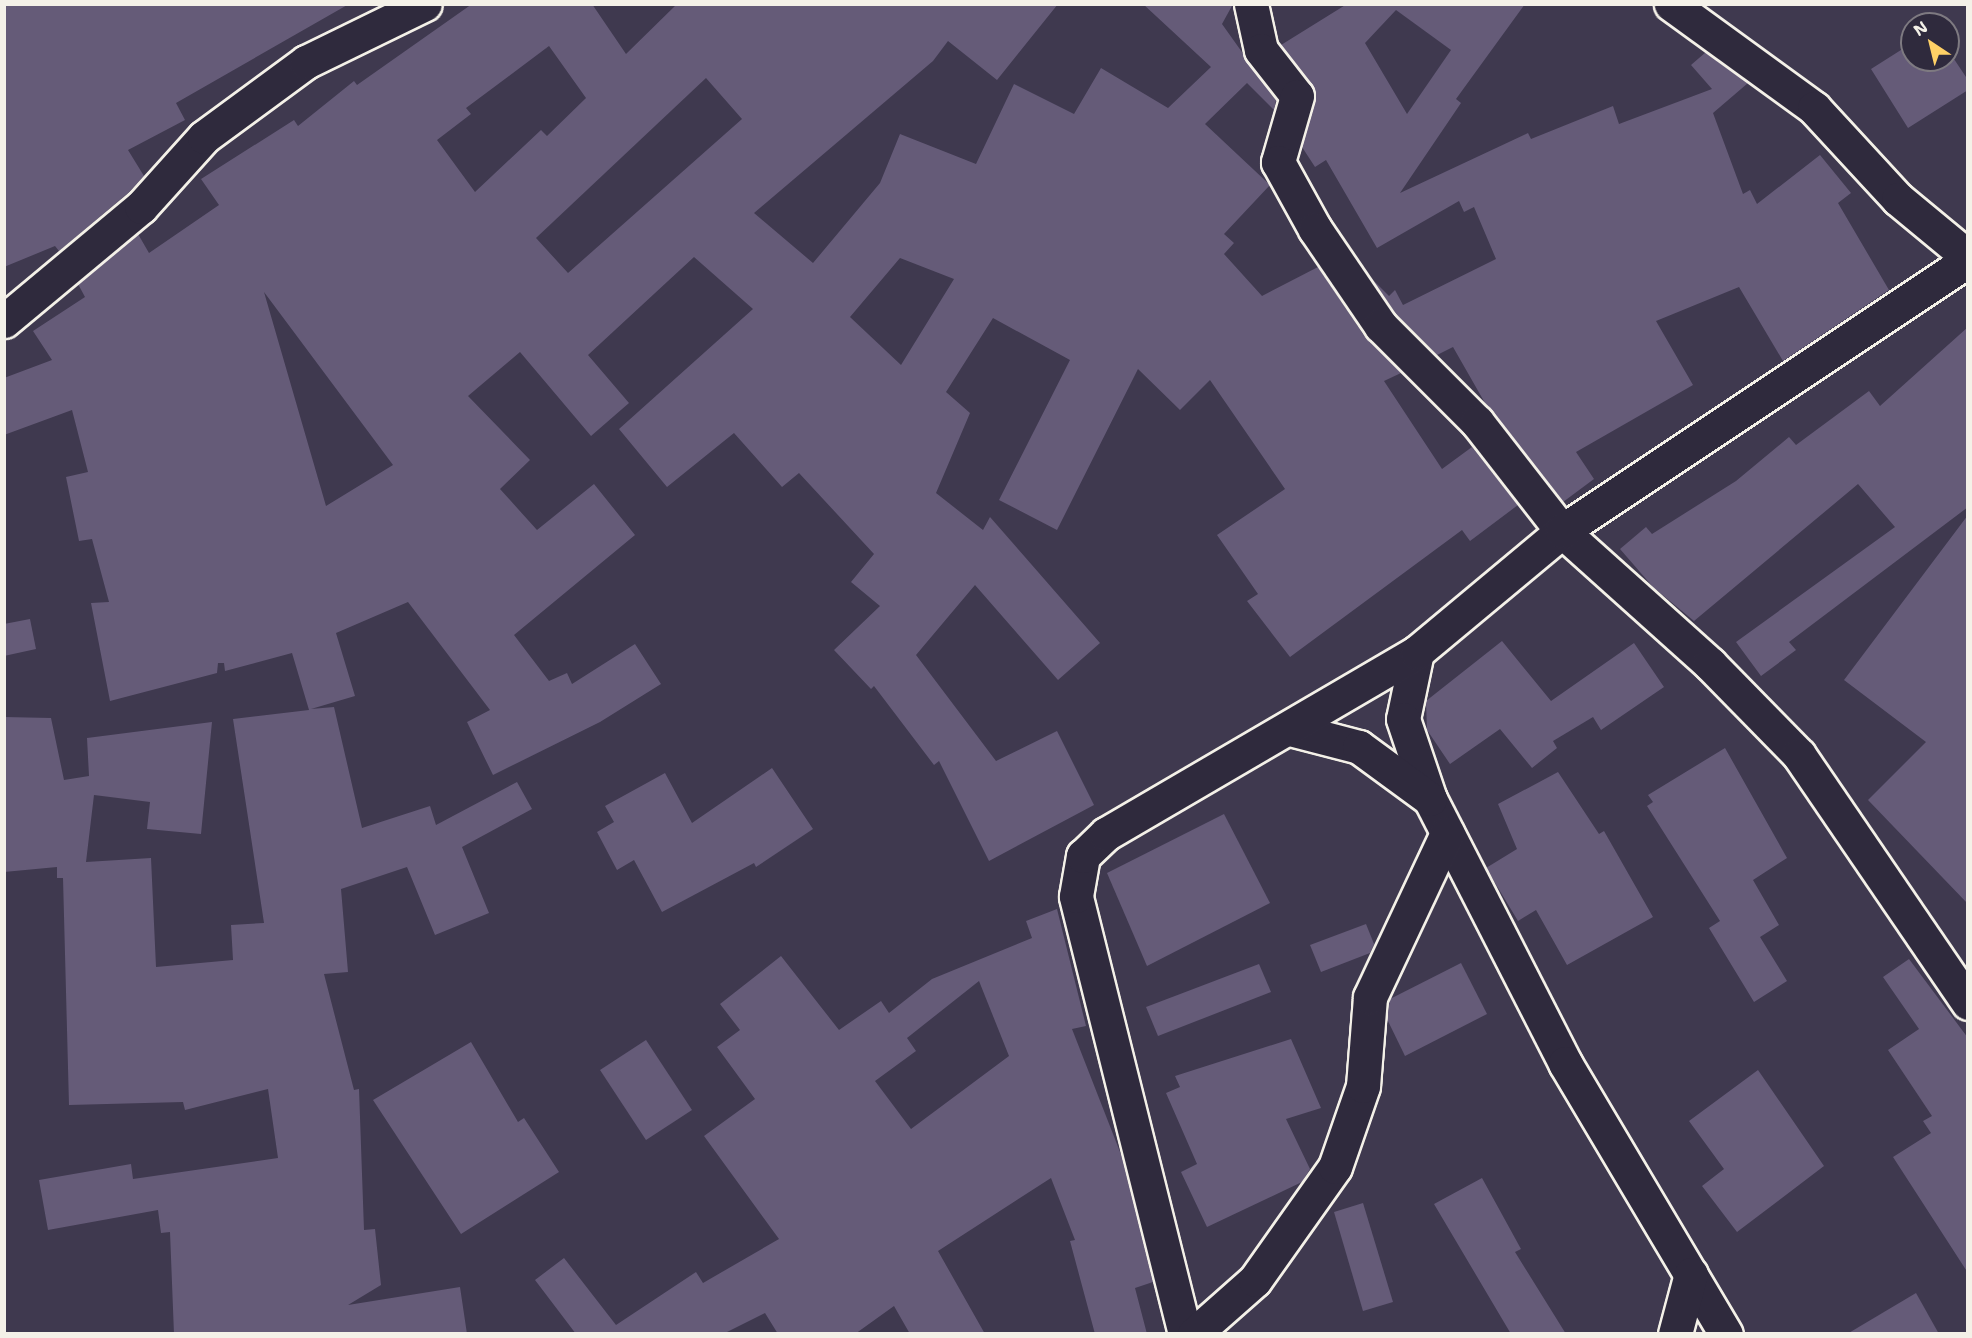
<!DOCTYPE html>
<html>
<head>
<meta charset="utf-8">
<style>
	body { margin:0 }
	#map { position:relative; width:1972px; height:1338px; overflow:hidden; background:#3f394f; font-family:"Shantell Sans",sans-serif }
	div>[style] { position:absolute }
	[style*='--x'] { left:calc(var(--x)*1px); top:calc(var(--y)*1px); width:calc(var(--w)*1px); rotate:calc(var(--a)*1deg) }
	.building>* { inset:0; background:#655b78 }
	.roads { filter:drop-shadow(2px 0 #f4f1e8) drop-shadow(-2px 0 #f4f1e8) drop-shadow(0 2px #f4f1e8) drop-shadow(0 -2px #f4f1e8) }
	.minor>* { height:33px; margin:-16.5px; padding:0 16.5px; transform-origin:16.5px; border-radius:16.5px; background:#2f2a3d }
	span { translate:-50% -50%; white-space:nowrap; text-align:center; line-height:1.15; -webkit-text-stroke:6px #2f2a3d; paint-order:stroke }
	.frame { position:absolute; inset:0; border:6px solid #f4f1e8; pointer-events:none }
	.north { position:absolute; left:1900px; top:12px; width:60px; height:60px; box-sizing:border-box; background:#2f2a3d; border:2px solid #7e7a81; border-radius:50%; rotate:325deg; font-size:16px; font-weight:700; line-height:24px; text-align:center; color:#f4f1e8 }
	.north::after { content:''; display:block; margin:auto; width:21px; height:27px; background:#ffd166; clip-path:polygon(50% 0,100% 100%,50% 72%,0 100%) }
</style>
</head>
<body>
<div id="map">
	<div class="building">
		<i style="clip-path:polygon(4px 4px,349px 4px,176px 103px,185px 120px,128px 150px,144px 176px,128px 193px,59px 251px,55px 246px,4px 267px)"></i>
		<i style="clip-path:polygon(evenodd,472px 4px,592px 4px,626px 54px,677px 4px,1058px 4px,997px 80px,948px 41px,933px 61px,754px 213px,813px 263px,880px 183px,900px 134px,976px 164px,1014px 84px,1074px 114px,1101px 68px,1168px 108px,1211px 67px,1143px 4px,1233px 4px,1222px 24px,1276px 100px,1274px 110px,1247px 83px,1205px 124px,1270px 185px,1224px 234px,1234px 243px,1224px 254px,1262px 296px,1318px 267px,1365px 337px,1401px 373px,1384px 381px,1442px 469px,1472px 447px,1518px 505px,1470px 541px,1462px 530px,1290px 657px,1247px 601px,1258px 594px,1217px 535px,1285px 489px,1210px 380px,1180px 410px,1138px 369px,1057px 530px,999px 500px,1070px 360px,993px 318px,946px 392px,970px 413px,936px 493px,983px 530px,990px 517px,1100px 643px,1058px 680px,975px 585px,916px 655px,996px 761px,1057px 731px,1094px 805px,989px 861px,939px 761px,934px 765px,874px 686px,871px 689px,834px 650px,880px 606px,851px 582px,874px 554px,799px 473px,782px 487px,734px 433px,667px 487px,619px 429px,753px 309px,694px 257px,588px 355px,629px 403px,591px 436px,520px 352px,468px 396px,530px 460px,500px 489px,537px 530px,594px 484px,635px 535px,514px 635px,549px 681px,567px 673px,572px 684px,635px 644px,661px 684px,600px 722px,493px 775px,467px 722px,490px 710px,408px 602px,336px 633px,355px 696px,311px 709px,334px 707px,362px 828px,430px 806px,436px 825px,517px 782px,532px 809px,462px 847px,489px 913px,435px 935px,407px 867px,341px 889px,348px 972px,324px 974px,354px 1090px,359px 1089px,364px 1230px,375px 1229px,381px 1285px,348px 1305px,460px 1287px,467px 1334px,174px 1334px,170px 1232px,161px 1233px,158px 1210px,48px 1230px,39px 1180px,131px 1164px,133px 1179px,278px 1158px,268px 1089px,185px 1110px,183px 1102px,69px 1105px,63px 878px,57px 878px,57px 867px,4px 872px,4px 717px,51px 718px,64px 780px,89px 776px,87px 738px,212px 722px,201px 834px,147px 829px,150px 802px,94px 795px,86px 862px,151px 858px,156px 967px,233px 960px,231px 925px,264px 923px,233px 719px,309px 710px,292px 653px,225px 671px,224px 663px,218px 663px,217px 673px,110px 701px,91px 603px,109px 602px,92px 539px,79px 541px,66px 477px,88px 472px,72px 410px,4px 435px,4px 378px,52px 360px,33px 331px,85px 297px,78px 284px,138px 234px,149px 253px,219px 205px,201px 179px,294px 120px,298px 126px,354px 81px,357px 85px,472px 4px,549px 46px,586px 98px,547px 136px,541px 130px,475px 192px,437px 140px,471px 114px,466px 108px,549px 46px,472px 4px,706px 78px,742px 119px,568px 273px,536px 238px,706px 78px,472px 4px,900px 258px,954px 279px,901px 365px,850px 317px,900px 258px,472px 4px,264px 292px,393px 465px,326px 506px,264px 292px)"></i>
		<i style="clip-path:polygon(evenodd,1347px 4px,1525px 4px,1456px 99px,1461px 103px,1400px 193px,1528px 133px,1531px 139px,1613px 106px,1619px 124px,1712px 89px,1691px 65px,1706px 52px,1748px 83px,1713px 113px,1743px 194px,1750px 190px,1757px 204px,1820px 155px,1851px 193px,1838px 203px,1889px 290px,1783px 361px,1739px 287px,1656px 321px,1693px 385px,1576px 452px,1594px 479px,1563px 502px,1485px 403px,1453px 347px,1437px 355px,1396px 314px,1373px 280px,1389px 296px,1395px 290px,1403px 305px,1496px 259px,1474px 207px,1464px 212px,1459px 201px,1377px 248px,1326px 160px,1315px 167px,1302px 147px,1315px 92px,1281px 45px,1347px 4px,1396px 10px,1451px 50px,1407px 114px,1365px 43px,1396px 10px)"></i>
		<i style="clip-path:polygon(1912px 43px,1912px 60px,1948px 60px,1948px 50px,1968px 80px,1968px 90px,1908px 128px,1871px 69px)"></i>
		<i style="clip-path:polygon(1968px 327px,1968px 507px,1789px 642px,1796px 650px,1761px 676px,1736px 642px,1895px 527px,1858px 484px,1694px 621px,1653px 587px,1620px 549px,1646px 527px,1652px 534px,1736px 481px,1789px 437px,1796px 445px,1869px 391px,1880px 406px)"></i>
		<i style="clip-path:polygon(1968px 515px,1968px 904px,1868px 800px,1926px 742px,1844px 680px)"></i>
		<i style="clip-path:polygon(30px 619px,36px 649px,4px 656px,4px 624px)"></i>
		<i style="clip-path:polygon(1502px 641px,1551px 701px,1634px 643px,1664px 687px,1601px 730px,1593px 717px,1553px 741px,1557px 748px,1532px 768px,1500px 729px,1450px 764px,1427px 730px,1426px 701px)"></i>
		<i style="clip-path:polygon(1725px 748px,1787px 858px,1753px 880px,1779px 925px,1760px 937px,1787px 981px,1754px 1002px,1709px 928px,1720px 921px,1647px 806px,1653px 802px,1648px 795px)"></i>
		<i style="clip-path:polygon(772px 768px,813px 829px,756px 867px,754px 863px,662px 912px,634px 860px,617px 870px,597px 832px,614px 822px,605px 806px,665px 773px,692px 823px)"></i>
		<i style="clip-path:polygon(1558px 772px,1599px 834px,1604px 831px,1653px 917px,1567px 965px,1536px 910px,1518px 921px,1486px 868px,1517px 849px,1498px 804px)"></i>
		<i style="clip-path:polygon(1224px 814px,1270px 903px,1147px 966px,1107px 873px)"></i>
		<i style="clip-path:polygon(evenodd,1057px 909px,1086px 1026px,1072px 1029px,1122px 1157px,1153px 1282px,1135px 1288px,1147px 1334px,1095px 1334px,1070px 1241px,1075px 1240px,1051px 1178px,938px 1251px,985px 1334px,910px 1334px,894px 1306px,855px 1334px,778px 1334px,765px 1313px,723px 1334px,576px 1334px,535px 1280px,564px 1258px,616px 1325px,696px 1272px,703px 1283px,779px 1239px,704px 1136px,755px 1099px,717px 1047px,740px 1030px,720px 1004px,781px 956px,839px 1030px,881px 1001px,889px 1013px,932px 979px,1032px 938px,1026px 921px,1057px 909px,979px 981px,1009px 1056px,911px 1129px,875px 1081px,916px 1051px,907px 1038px,979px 981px)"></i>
		<i style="clip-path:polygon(1366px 924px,1374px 944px,1370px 953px,1321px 972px,1310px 945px)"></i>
		<i style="clip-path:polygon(1909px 959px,1968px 1038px,1968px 1273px,1893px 1157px,1931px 1133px,1923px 1121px,1932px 1116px,1888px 1050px,1919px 1029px,1883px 977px)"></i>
		<i style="clip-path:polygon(1461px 963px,1487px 1014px,1405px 1056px,1387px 1019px,1390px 999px)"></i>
		<i style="clip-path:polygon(1259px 964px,1271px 992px,1158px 1036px,1146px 1007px)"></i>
		<i style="clip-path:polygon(1291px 1039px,1321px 1108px,1286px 1119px,1310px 1169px,1302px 1182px,1207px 1227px,1181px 1172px,1197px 1164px,1166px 1093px,1180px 1087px,1175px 1076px)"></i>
		<i style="clip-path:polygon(646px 1040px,692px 1110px,646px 1140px,600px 1070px)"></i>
		<i style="clip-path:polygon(471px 1042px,518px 1122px,524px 1118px,559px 1172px,461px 1234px,373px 1100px)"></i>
		<i style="clip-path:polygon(1758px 1070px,1824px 1166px,1737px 1232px,1702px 1186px,1724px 1169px,1689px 1121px)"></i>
		<i style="clip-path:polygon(1482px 1178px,1521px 1249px,1515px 1252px,1566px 1334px,1511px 1334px,1434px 1204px)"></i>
		<i style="clip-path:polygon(1363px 1203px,1393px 1302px,1363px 1311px,1334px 1212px)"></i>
		<i style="clip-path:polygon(1916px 1293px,1939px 1334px,1847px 1334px)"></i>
	</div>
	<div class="roads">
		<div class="minor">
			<i style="--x:1251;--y:4;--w:47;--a:77.7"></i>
			<i style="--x:1261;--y:50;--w:58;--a:52"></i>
			<i style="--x:1297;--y:96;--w:69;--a:106.1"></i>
			<i style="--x:1278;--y:162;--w:77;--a:61.1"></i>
			<i style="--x:1315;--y:229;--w:117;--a:55.8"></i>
			<i style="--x:1381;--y:326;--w:136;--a:45"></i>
			<i style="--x:1477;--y:422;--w:138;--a:52.1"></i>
			<i style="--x:1562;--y:531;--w:199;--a:41.9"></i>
			<i style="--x:1710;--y:664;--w:127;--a:45.6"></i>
			<i style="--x:1799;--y:755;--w:300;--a:55.7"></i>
			<i style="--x:1671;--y:4;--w:177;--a:36"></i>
			<i style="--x:1814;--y:108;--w:124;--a:47.3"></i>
			<i style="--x:1898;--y:199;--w:91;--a:39.6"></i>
			<i style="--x:4;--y:321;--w:178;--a:-39.8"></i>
			<i style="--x:141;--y:207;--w:94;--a:-48"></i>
			<i style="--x:204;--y:137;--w:127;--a:-36.3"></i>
			<i style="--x:306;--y:62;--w:132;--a:-26"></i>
			<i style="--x:1417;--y:652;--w:68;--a:101.8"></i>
			<i style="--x:1403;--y:719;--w:84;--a:71.4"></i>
			<i style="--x:1430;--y:799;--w:297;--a:62.9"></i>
			<i style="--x:1565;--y:1063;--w:315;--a:59.3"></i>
			<i style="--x:1290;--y:729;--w:71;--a:14.6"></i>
			<i style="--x:1359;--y:747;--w:88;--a:36.2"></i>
			<i style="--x:1185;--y:1334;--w:451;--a:-104"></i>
			<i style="--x:1076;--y:896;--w:41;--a:-80.1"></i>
			<i style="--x:1083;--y:856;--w:32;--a:-44"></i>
			<i style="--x:1106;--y:834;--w:360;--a:-30.3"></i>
			<i style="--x:1417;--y:652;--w:189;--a:-39.8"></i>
			<i style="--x:1562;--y:531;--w:488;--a:-33.7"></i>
			<i style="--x:1194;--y:1334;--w:81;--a:-41.5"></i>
			<i style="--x:1255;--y:1280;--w:138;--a:-54.7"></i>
			<i style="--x:1335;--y:1167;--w:86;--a:-70.9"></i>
			<i style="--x:1363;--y:1086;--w:89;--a:-85.5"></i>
			<i style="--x:1370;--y:997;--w:181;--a:-64.8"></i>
			<i style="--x:1675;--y:1334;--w:62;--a:-75.1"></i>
		</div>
	</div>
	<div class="frame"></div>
	<div class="north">N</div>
</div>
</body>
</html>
